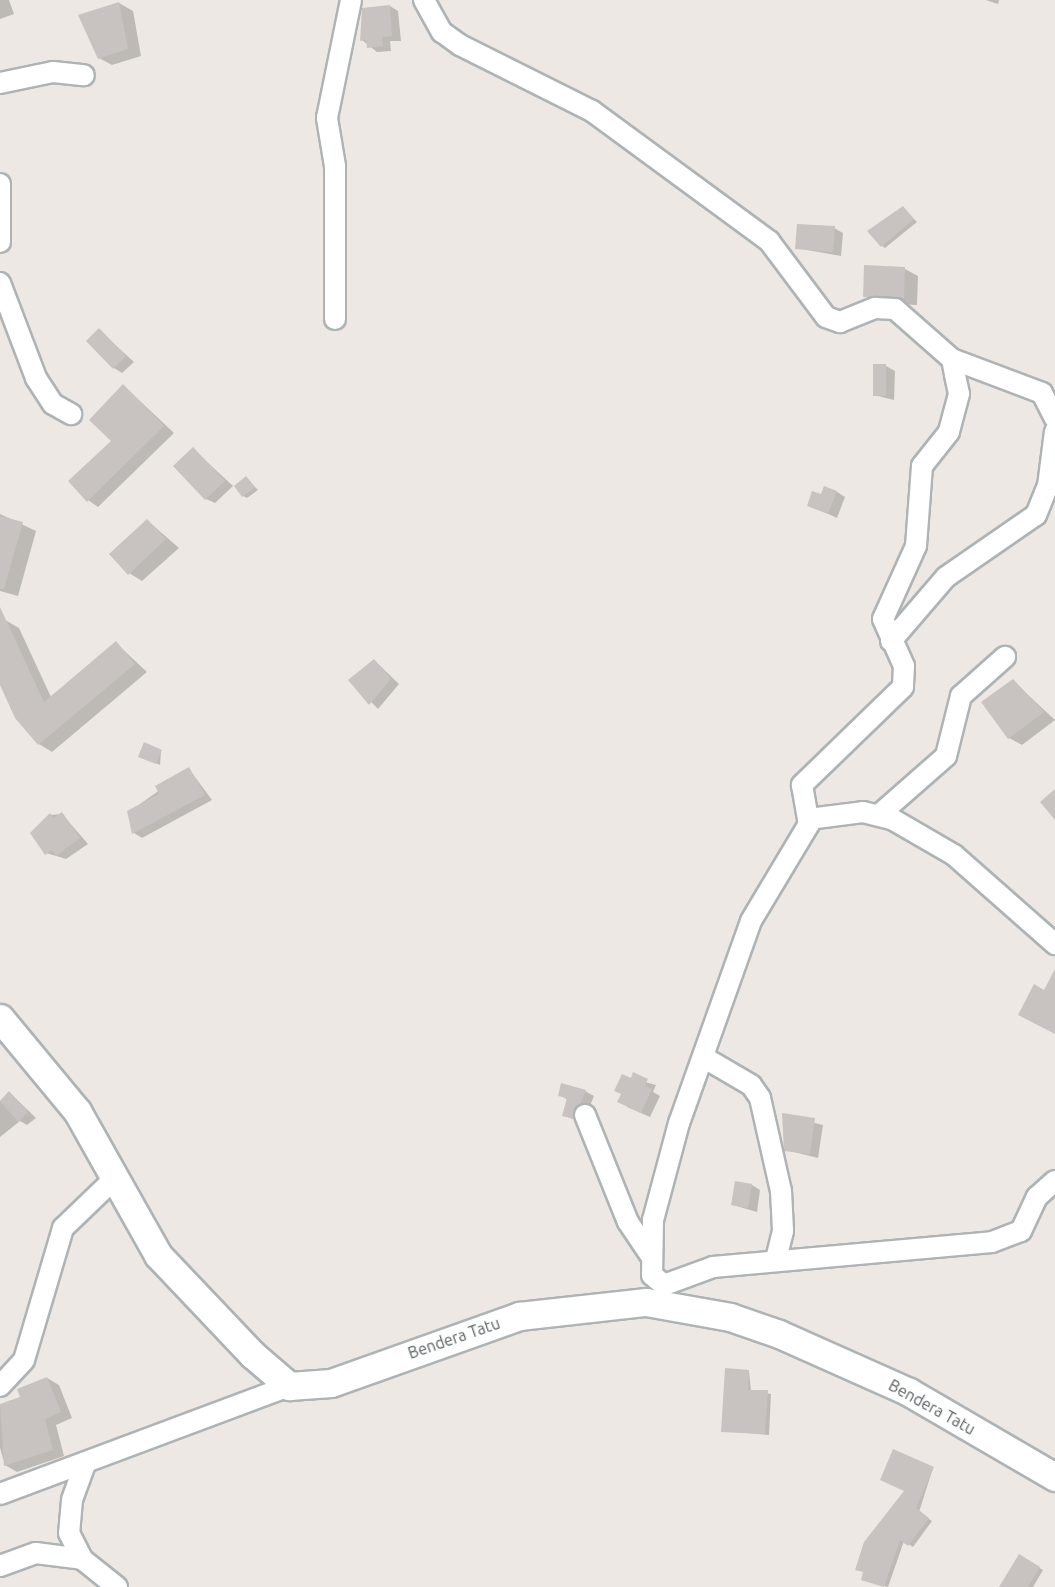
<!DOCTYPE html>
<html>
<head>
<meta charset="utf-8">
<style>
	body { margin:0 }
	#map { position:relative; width:1055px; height:1587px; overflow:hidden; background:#ede8e3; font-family:Ubuntu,sans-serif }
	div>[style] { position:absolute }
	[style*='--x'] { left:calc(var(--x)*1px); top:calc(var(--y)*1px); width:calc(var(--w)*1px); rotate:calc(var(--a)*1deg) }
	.shadow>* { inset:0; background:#0003 }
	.building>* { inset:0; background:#c8c3c0 }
	.roads { filter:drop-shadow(2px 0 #aeb3b5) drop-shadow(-2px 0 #aeb3b5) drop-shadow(0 2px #aeb3b5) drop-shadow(0 -2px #aeb3b5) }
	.street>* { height:20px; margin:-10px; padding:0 10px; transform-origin:10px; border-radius:10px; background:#fff }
	.secondary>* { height:27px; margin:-13.5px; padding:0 13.5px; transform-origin:13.5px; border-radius:13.5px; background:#fff }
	span { translate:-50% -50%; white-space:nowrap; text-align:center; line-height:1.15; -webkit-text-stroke:6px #fff; paint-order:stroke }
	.street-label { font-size:16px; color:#5b6163 }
</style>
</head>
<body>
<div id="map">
	<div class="shadow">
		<i style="clip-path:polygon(0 0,9px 0,14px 14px,0 19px)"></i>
		<i style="clip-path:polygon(986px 0,999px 0,998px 4px)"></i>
		<i style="clip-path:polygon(119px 3px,133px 11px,141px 56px,112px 65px,99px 58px,80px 16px)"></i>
		<i style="clip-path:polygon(390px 6px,398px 11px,401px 41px,390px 41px,391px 51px,377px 52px,362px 40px)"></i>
		<i style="clip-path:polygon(903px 208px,917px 222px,885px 248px,882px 246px)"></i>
		<i style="clip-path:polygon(834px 228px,843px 233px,841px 256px,796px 248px)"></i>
		<i style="clip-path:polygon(905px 269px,918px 276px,917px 305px,878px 303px,864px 296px)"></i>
		<i style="clip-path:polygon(99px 330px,134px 362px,122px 373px,114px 368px)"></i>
		<i style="clip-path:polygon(886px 366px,895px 371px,894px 400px,874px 395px)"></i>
		<i style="clip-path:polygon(124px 386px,174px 433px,98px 507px,88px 500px,113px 441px)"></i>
		<i style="clip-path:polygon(193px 449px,233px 486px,215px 503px,206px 499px)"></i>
		<i style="clip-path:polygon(246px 478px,258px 490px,247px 498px,243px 496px)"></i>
		<i style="clip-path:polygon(837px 492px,845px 497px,837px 518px,809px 505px)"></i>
		<i style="clip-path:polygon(0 514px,36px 531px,18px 596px,0 591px)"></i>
		<i style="clip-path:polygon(148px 521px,179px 548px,142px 581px,129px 573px)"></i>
		<i style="clip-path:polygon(5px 620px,19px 628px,51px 697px,116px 643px,147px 672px,52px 752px,39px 744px,0 682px,0 623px)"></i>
		<i style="clip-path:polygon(374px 660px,399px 684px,378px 709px,350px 680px)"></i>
		<i style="clip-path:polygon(1013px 681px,1055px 720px,1022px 745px,1009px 738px)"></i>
		<i style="clip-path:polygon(161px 751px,160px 765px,144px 758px)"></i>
		<i style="clip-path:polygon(189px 769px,212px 800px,142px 838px,134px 833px,129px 812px)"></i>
		<i style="clip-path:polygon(62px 814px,88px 844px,66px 859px,46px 853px,50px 815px)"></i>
		<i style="clip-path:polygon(622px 1076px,656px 1085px,653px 1092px,660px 1096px,650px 1117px,627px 1107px)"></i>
		<i style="clip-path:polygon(585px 1091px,594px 1096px,583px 1123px,563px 1115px,568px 1100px,560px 1095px)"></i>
		<i style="clip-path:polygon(9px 1092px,36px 1118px,27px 1125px,20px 1121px,0 1137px,0 1101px)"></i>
		<i style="clip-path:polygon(783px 1115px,823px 1125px,818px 1158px,786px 1150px)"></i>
		<i style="clip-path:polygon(752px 1185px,760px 1190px,757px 1212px,733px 1205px)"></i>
		<i style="clip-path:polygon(749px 1371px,751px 1391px,771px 1394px,769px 1435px,722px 1431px)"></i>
		<i style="clip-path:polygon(47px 1378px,59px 1385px,72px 1418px,56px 1425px,64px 1456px,17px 1472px,5px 1465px,0 1448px,0 1405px,22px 1398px)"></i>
		<i style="clip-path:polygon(933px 1468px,919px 1512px,932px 1521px,913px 1547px,904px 1541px,888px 1587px,866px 1581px,906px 1490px)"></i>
		<i style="clip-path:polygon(1019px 1556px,1043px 1570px,1033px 1587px,1001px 1587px)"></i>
	</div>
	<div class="building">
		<i style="clip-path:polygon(119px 2px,128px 49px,98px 59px,78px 15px)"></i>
		<i style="clip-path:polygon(390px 5px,392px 36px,382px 37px,383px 46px,367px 48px,366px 40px,360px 41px,362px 8px)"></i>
		<i style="clip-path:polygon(903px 206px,914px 219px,881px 247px,867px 231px)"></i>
		<i style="clip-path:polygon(797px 224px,835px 226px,833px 252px,795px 249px)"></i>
		<i style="clip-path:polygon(864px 265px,905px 267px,904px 298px,863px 297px)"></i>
		<i style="clip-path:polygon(99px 328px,126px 356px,113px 369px,86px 341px)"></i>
		<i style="clip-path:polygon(873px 364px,886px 364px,886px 396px,873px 396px)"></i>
		<i style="clip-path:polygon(123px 384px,164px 426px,87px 502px,68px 481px,111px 441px,89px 420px)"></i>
		<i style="clip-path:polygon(193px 447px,225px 481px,205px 500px,173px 466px)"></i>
		<i style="clip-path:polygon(246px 476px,255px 487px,242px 497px,234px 486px)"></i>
		<i style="clip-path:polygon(824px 486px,837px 491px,828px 514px,807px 506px,812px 491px,821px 494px)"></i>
		<i style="clip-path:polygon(0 516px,23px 522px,4px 589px,0 589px)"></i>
		<i style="clip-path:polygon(147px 519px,166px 539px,128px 575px,109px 554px)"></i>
		<i style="clip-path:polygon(0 607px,44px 702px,116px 641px,135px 664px,38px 745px,15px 718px,0 685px)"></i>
		<i style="clip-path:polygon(374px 659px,391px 679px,369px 705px,348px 680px)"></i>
		<i style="clip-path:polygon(1013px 679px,1044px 712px,1008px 739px,981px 702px)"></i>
		<i style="clip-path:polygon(144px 742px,162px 750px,156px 764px,138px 757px)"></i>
		<i style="clip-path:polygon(189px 767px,205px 795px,132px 834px,127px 811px,159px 794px,155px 786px)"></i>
		<i style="clip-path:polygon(1055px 789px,1055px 820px,1040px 802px)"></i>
		<i style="clip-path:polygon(62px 812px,80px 838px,56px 856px,52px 850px,45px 855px,30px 833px,50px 813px,53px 818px)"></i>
		<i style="clip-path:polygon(1055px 969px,1055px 1034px,1018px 1015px,1034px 984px,1044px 990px)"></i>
		<i style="clip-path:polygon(633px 1072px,648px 1079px,645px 1086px,652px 1089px,641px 1113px,617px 1102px,621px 1094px,614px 1091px,622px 1074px,631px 1078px)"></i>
		<i style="clip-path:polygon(561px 1083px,586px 1090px,574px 1119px,562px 1116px,567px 1098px,558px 1096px)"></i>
		<i style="clip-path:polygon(9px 1091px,28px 1112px,18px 1122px,0 1101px)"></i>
		<i style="clip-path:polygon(782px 1113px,815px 1118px,810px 1154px,784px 1151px)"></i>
		<i style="clip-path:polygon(735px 1181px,752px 1184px,748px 1208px,731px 1205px)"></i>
		<i style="clip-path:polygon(725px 1368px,749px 1370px,748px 1390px,768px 1390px,765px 1434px,721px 1432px)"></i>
		<i style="clip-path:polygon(47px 1377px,61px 1412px,45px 1419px,53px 1450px,4px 1466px,0 1404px,20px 1397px,17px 1389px)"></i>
		<i style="clip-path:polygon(893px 1449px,934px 1467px,916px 1508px,929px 1518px,908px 1546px,900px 1540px,884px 1587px,861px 1580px,863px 1572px,855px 1570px,864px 1542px,904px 1491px,880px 1480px)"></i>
		<i style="clip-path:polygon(1019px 1554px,1040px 1567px,1028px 1587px,999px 1587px)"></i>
	</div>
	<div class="roads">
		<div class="street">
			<i style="--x:424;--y:0;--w:37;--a:61"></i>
			<i style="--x:442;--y:32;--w:22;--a:36"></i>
			<i style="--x:460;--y:45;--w:148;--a:26.6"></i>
			<i style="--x:592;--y:111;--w:220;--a:36.3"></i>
			<i style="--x:769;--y:241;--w:95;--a:53.1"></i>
			<i style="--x:826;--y:317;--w:15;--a:20"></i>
			<i style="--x:840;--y:322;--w:38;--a:-22"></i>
			<i style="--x:875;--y:308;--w:20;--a:3"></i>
			<i style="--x:895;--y:309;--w:76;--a:41.3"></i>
			<i style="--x:952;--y:359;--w:16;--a:79"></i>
			<i style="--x:955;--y:375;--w:19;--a:78"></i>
			<i style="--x:959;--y:394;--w:39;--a:105"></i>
			<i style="--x:949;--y:432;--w:43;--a:128.5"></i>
			<i style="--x:922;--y:466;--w:80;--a:94.3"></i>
			<i style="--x:916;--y:546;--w:80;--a:114.3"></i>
			<i style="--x:883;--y:619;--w:51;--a:65.9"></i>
			<i style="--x:904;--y:666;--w:21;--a:93"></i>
			<i style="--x:903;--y:687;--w:141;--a:135.9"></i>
			<i style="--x:802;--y:785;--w:40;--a:80"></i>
			<i style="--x:809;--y:824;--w:113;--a:120.9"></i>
			<i style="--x:751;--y:921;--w:214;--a:109.6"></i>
			<i style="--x:679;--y:1123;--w:100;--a:105"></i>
			<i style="--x:653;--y:1220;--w:55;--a:91"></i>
			<i style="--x:652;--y:1275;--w:16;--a:40"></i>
			<i style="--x:664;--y:1285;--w:52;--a:-20.2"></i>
			<i style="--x:713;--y:1267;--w:280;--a:-5.1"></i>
			<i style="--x:992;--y:1242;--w:31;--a:-21"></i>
			<i style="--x:1021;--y:1231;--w:38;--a:-65"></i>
			<i style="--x:1037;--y:1197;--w:24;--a:-42"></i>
			<i style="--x:0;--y:83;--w:54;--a:-11.7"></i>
			<i style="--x:53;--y:72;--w:31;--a:6"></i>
			<i style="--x:0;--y:184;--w:58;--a:90"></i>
			<i style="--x:0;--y:283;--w:102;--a:69.2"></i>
			<i style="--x:36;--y:378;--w:31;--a:57"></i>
			<i style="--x:53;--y:404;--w:21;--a:29"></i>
			<i style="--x:335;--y:319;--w:153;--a:-90"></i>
			<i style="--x:335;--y:166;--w:49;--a:-99.5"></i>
			<i style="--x:327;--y:118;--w:120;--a:-78.5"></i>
			<i style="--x:952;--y:359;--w:96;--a:20.7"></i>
			<i style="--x:1042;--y:393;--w:28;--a:63"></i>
			<i style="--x:891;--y:641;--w:84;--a:-49.3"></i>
			<i style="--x:946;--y:577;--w:109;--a:-34.6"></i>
			<i style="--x:1036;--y:515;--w:31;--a:-68"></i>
			<i style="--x:1048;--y:486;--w:55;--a:-82.7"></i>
			<i style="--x:880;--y:814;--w:88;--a:-41.3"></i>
			<i style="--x:946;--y:756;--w:62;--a:-76"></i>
			<i style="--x:961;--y:696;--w:59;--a:-41.6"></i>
			<i style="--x:809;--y:819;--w:54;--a:-7.4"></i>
			<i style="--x:863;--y:812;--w:30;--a:14"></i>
			<i style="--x:892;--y:819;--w:72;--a:30.1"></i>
			<i style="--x:954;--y:855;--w:135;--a:41.4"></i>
			<i style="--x:703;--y:1057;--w:56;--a:30.3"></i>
			<i style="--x:751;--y:1085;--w:16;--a:55"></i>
			<i style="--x:760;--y:1098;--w:95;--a:77.3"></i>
			<i style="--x:781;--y:1191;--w:40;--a:87.1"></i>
			<i style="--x:783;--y:1231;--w:30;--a:104"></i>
			<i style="--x:585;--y:1115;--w:115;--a:68.1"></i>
			<i style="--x:628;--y:1222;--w:40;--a:56"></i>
			<i style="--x:0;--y:1386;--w:35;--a:-47"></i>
			<i style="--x:24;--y:1360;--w:138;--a:-73.5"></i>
			<i style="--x:63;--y:1228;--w:68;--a:-43.8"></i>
			<i style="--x:85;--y:1464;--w:38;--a:110"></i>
			<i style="--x:72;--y:1500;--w:33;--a:95"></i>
			<i style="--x:69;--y:1533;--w:29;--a:63"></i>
			<i style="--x:82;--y:1559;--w:45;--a:38.7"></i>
			<i style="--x:0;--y:1494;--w:309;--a:-20.5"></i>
			<i style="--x:0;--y:1566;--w:38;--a:-20"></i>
			<i style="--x:36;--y:1553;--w:46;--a:7.4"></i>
		</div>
		<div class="secondary">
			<i style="--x:0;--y:1018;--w:121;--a:50.4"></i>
			<i style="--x:77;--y:1111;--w:165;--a:60.6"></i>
			<i style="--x:158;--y:1255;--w:138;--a:46.5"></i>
			<i style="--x:253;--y:1355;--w:48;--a:40.7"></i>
			<i style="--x:289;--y:1386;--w:42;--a:-4.1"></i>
			<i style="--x:331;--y:1383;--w:200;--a:-19.6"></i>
			<i style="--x:519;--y:1316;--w:128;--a:-6.3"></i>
			<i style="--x:646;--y:1302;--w:85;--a:10.1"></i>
			<i style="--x:730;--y:1317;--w:52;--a:19.1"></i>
			<i style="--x:779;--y:1334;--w:142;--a:24"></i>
			<i style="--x:909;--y:1392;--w:169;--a:30.2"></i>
		</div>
	</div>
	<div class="street-label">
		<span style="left:454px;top:1338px;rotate:-19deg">Bendera Tatu</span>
		<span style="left:932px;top:1407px;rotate:29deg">Bendera Tatu</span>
	</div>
</div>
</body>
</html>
